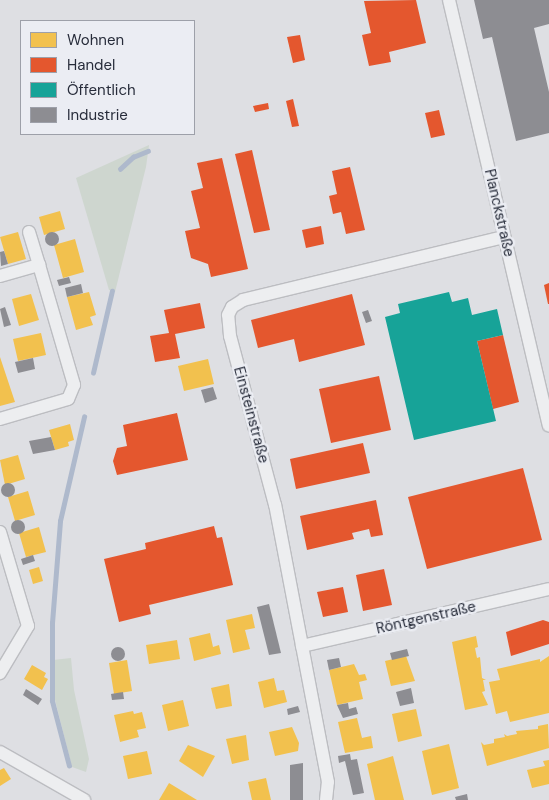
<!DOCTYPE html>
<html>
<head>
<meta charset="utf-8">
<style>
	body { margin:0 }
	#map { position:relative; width:549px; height:800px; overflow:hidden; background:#dedfe3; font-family:"DM Sans",sans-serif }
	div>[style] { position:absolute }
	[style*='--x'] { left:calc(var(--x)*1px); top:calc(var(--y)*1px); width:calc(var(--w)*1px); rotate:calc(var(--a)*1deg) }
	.green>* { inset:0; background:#ced6cf }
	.homes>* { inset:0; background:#f2c14e }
	.shops>* { inset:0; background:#e4572e }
	.public>* { inset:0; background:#17a398 }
	.industry>* { inset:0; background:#8d8d92 }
	.round { border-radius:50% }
	.stream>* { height:4.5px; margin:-2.25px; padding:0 2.25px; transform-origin:2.25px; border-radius:2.25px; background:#aeb9cc }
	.roads { filter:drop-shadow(1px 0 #bcbdc1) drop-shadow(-1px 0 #bcbdc1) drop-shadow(0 1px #bcbdc1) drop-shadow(0 -1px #bcbdc1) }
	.street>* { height:12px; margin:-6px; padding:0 6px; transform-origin:6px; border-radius:6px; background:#edeef0 }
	span { translate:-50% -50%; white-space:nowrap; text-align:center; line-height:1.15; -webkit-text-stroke:5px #ebedf3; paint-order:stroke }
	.street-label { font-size:15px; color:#272c3a }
	.legend { position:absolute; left:20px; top:20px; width:175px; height:115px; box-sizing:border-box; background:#ebedf3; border:1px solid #9da0a9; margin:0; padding:6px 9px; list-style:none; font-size:15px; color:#272c3a }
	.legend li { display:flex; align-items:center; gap:10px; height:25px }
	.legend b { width:25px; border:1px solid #9da0a9 }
</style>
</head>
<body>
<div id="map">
	<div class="green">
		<i style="clip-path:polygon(149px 145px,146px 167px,115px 292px,109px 290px,76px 178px)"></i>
		<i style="clip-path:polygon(71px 658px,74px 690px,89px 759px,86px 772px,72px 767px,55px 700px,53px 660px)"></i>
	</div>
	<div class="homes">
		<i style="clip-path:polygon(60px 211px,65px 229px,44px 235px,39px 217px)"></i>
		<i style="clip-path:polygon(18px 232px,26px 259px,8px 264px,0 237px)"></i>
		<i style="clip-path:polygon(75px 239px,84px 272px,63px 278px,54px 245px)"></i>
		<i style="clip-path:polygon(89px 292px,96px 315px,90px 317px,93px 325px,76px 330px,67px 297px)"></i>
		<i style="clip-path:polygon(31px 294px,39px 320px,19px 326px,12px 299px)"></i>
		<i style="clip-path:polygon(41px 333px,46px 355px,18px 361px,13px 339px)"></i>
		<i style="clip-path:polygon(0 357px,15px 402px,0 406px)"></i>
		<i style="clip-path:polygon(208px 359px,214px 384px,184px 391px,178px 366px)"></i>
		<i style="clip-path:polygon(70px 424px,74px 440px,68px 442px,69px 446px,55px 450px,49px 430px)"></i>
		<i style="clip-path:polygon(18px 455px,25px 479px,5px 485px,0 460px)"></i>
		<i style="clip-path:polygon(28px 491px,35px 515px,15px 521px,8px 497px)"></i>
		<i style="clip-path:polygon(39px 527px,46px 552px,26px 557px,19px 533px)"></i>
		<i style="clip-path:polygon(39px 567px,43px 581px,33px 584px,29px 570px)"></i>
		<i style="clip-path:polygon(252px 614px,255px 628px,245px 630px,250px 649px,233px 653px,226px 620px)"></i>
		<i style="clip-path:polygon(210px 633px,213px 647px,219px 645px,221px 654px,194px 661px,189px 638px)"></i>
		<i style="clip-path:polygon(476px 636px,478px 647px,475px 648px,477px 658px,480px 657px,482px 678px,486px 680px,483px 680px,485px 691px,482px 692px,488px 705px,465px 710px,452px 642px)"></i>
		<i style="clip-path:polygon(177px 640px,180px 659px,149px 664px,146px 645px)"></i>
		<i style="clip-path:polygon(406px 656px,415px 681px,391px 686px,385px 661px)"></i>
		<i style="clip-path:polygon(549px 656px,549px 713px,510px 722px,507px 711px,496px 714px,489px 682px,500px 680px,497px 669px,540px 659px,540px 662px)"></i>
		<i style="clip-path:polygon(127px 660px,132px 691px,114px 694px,109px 663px)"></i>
		<i style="clip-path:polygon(354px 664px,359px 675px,365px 674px,367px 680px,359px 682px,363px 699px,337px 705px,329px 670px)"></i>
		<i style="clip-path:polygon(32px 665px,46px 673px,44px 677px,48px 679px,42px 690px,24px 679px)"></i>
		<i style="clip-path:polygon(274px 678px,277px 691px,284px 690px,287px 702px,264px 708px,258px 682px)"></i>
		<i style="clip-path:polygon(229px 684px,232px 706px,216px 709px,211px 688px)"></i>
		<i style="clip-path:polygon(183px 700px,189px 726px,168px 731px,162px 705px)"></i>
		<i style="clip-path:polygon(416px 709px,422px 736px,398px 742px,392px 714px)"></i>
		<i style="clip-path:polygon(133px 711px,134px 714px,142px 712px,146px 728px,137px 730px,139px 737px,120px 742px,114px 715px)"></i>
		<i style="clip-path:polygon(357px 718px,362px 738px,371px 736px,373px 748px,345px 753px,338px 722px)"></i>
		<i style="clip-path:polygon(548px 724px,549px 748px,487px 766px,481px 742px,484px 745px,494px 743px,494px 739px,505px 737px,504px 734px,507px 736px,517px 734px,516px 731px,538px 729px,538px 726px)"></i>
		<i style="clip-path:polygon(292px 727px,299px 743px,298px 751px,275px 756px,269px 732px)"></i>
		<i style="clip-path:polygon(246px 735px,249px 760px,232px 764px,226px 739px)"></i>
		<i style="clip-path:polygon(449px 744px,459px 788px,432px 795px,422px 751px)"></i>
		<i style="clip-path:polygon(188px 745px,215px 756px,203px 777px,179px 761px)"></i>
		<i style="clip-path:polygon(147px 751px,152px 774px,128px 779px,123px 756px)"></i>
		<i style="clip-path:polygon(393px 756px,404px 800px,375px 800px,367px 764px)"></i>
		<i style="clip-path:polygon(549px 760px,549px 784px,532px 788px,527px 770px,545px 766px,543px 761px)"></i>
		<i style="clip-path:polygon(4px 768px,11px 779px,0 786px,0 770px)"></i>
		<i style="clip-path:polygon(266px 778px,271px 800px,252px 800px,248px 782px)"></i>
		<i style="clip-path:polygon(169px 783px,197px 800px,159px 800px)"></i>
	</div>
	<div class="shops">
		<i style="clip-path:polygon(416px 0,426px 43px,389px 52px,391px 62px,369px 66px,362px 35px,371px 33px,364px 1px)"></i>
		<i style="clip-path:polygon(300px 35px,305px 60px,293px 63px,287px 37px)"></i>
		<i style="clip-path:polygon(293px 99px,299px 126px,292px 127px,286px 101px)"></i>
		<i style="clip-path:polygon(268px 103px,269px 109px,255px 112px,253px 106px)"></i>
		<i style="clip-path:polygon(439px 110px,445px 135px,431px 138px,425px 113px)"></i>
		<i style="clip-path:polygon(252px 150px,270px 230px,254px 233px,235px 154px)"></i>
		<i style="clip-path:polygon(222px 158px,248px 269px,211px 277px,208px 264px,191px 258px,185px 231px,200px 228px,191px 191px,203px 188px,197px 163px)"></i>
		<i style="clip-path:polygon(350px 167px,365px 230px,346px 234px,341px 212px,333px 214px,329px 196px,337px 194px,332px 171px)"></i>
		<i style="clip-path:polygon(321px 226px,324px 244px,306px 248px,302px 230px)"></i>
		<i style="clip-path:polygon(549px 283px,549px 304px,548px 304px,544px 285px)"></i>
		<i style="clip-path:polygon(352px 294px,365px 345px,299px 362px,294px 339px,258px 348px,251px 320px)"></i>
		<i style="clip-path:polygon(200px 303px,205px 328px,175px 334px,180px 358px,155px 362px,150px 336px,169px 333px,164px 310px)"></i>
		<i style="clip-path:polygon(503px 335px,519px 402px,493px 409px,477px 341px)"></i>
		<i style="clip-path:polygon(379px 376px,391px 430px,331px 443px,319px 389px)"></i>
		<i style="clip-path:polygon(177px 413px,188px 460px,117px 475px,113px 461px,117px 448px,127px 446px,123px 425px)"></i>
		<i style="clip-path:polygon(363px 443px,370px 473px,296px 489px,290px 459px)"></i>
		<i style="clip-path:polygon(523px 468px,542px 540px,427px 569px,408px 497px)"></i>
		<i style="clip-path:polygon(376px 500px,383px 535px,371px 537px,369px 529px,352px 533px,354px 539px,307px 550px,300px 516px)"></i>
		<i style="clip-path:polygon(214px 526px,217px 538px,222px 537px,233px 585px,149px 605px,151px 614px,119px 622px,104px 559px,146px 549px,145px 543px)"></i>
		<i style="clip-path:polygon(384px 569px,392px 605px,363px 611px,356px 575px)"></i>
		<i style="clip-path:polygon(343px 587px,348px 612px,323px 617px,317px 592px)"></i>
		<i style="clip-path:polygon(543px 620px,549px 622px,549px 644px,511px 656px,506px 632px)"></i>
	</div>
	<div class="public">
		<i style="clip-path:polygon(449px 292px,452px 302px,468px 298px,472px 315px,497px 309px,503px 335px,477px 341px,496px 421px,414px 440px,385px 317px,400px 313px,398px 304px)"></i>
	</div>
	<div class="industry">
		<i style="clip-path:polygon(474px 0,549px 0,549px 24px,534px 28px,549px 92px,549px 133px,516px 141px,492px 37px,483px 39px)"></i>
		<i class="round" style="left:45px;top:232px;width:14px;height:14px"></i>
		<i style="clip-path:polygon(4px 251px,8px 264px,1px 266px,0 252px)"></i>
		<i style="clip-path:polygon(69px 277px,71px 283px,59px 286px,57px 280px)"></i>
		<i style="clip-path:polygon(81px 284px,83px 293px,67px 297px,65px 288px)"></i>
		<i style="clip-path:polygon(5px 307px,11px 325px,4px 327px,0 309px)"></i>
		<i style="clip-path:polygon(368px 310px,372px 321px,366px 323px,362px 312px)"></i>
		<i style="clip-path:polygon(33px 358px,35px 369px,18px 373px,15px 362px)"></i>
		<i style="clip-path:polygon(213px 387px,217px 399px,205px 403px,201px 390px)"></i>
		<i style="clip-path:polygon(51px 437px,55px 450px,33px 454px,29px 441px)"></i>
		<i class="round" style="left:1px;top:483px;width:14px;height:14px"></i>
		<i class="round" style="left:11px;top:520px;width:14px;height:14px"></i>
		<i style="clip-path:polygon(33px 555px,35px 561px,23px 565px,21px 559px)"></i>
		<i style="clip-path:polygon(269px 604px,281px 653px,269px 655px,257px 607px)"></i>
		<i class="round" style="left:111px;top:647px;width:14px;height:14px"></i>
		<i style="clip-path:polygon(407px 649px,409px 656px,392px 660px,390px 653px)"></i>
		<i style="clip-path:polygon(339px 658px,341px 667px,329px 670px,327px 660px)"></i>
		<i style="clip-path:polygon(411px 688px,414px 703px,400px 706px,396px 692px)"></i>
		<i style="clip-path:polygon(26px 689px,42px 699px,38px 705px,23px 695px)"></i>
		<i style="clip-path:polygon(123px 692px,124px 699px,112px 700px,111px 694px)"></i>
		<i style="clip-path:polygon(348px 703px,349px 709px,356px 707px,358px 714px,343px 718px,337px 705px)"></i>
		<i style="clip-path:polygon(298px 706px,300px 712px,288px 715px,287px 709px)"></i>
		<i style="clip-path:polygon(350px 754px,351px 760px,357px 759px,364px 793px,353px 795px,345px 761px,339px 763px,338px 756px)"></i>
		<i style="clip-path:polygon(303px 763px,303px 800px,290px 800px,290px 765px)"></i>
		<i style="clip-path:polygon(467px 794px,468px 800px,456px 800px,455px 797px)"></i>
	</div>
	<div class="stream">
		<i style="--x:120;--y:169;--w:18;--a:-43"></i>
		<i style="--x:133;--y:157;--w:16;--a:-22"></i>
		<i style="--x:93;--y:373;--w:84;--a:-77"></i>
		<i style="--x:69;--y:766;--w:67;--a:-104.7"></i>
		<i style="--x:52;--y:701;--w:78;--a:-90"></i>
		<i style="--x:52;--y:623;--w:102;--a:-85.5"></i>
		<i style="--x:60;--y:521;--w:107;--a:-77"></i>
	</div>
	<div class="roads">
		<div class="street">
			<i style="--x:449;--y:0;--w:437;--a:76.8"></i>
			<i style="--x:29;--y:232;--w:34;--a:73"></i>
			<i style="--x:0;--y:276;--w:41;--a:-15.8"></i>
			<i style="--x:39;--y:265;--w:125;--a:73.7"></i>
			<i style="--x:74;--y:385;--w:15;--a:113"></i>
			<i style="--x:68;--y:399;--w:71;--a:163.6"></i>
			<i style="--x:0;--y:532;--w:98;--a:73.4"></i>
			<i style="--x:28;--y:626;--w:55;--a:120.8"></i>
			<i style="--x:302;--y:646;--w:253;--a:-13"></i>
			<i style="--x:0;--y:752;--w:97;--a:29.7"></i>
			<i style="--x:326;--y:800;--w:18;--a:-84"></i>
			<i style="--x:328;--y:782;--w:282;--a:-100.8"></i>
			<i style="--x:275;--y:505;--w:175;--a:-104.9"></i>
			<i style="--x:230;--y:336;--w:21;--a:-95"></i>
			<i style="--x:228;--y:315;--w:9;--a:-63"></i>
			<i style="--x:232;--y:307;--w:13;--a:-32"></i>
			<i style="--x:243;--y:300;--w:268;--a:-13.6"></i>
		</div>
	</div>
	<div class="street-label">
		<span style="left:499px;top:213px;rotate:77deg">Planckstraße</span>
		<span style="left:251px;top:415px;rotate:75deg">Einsteinstraße</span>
		<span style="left:426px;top:618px;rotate:-13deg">Röntgenstraße</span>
	</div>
	<ul class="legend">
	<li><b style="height:14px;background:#f2c14e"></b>Wohnen</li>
	<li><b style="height:14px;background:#e4572e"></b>Handel</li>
	<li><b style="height:14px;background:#17a398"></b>Öffentlich</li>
	<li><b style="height:14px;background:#8d8d92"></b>Industrie</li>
	</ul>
</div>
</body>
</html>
